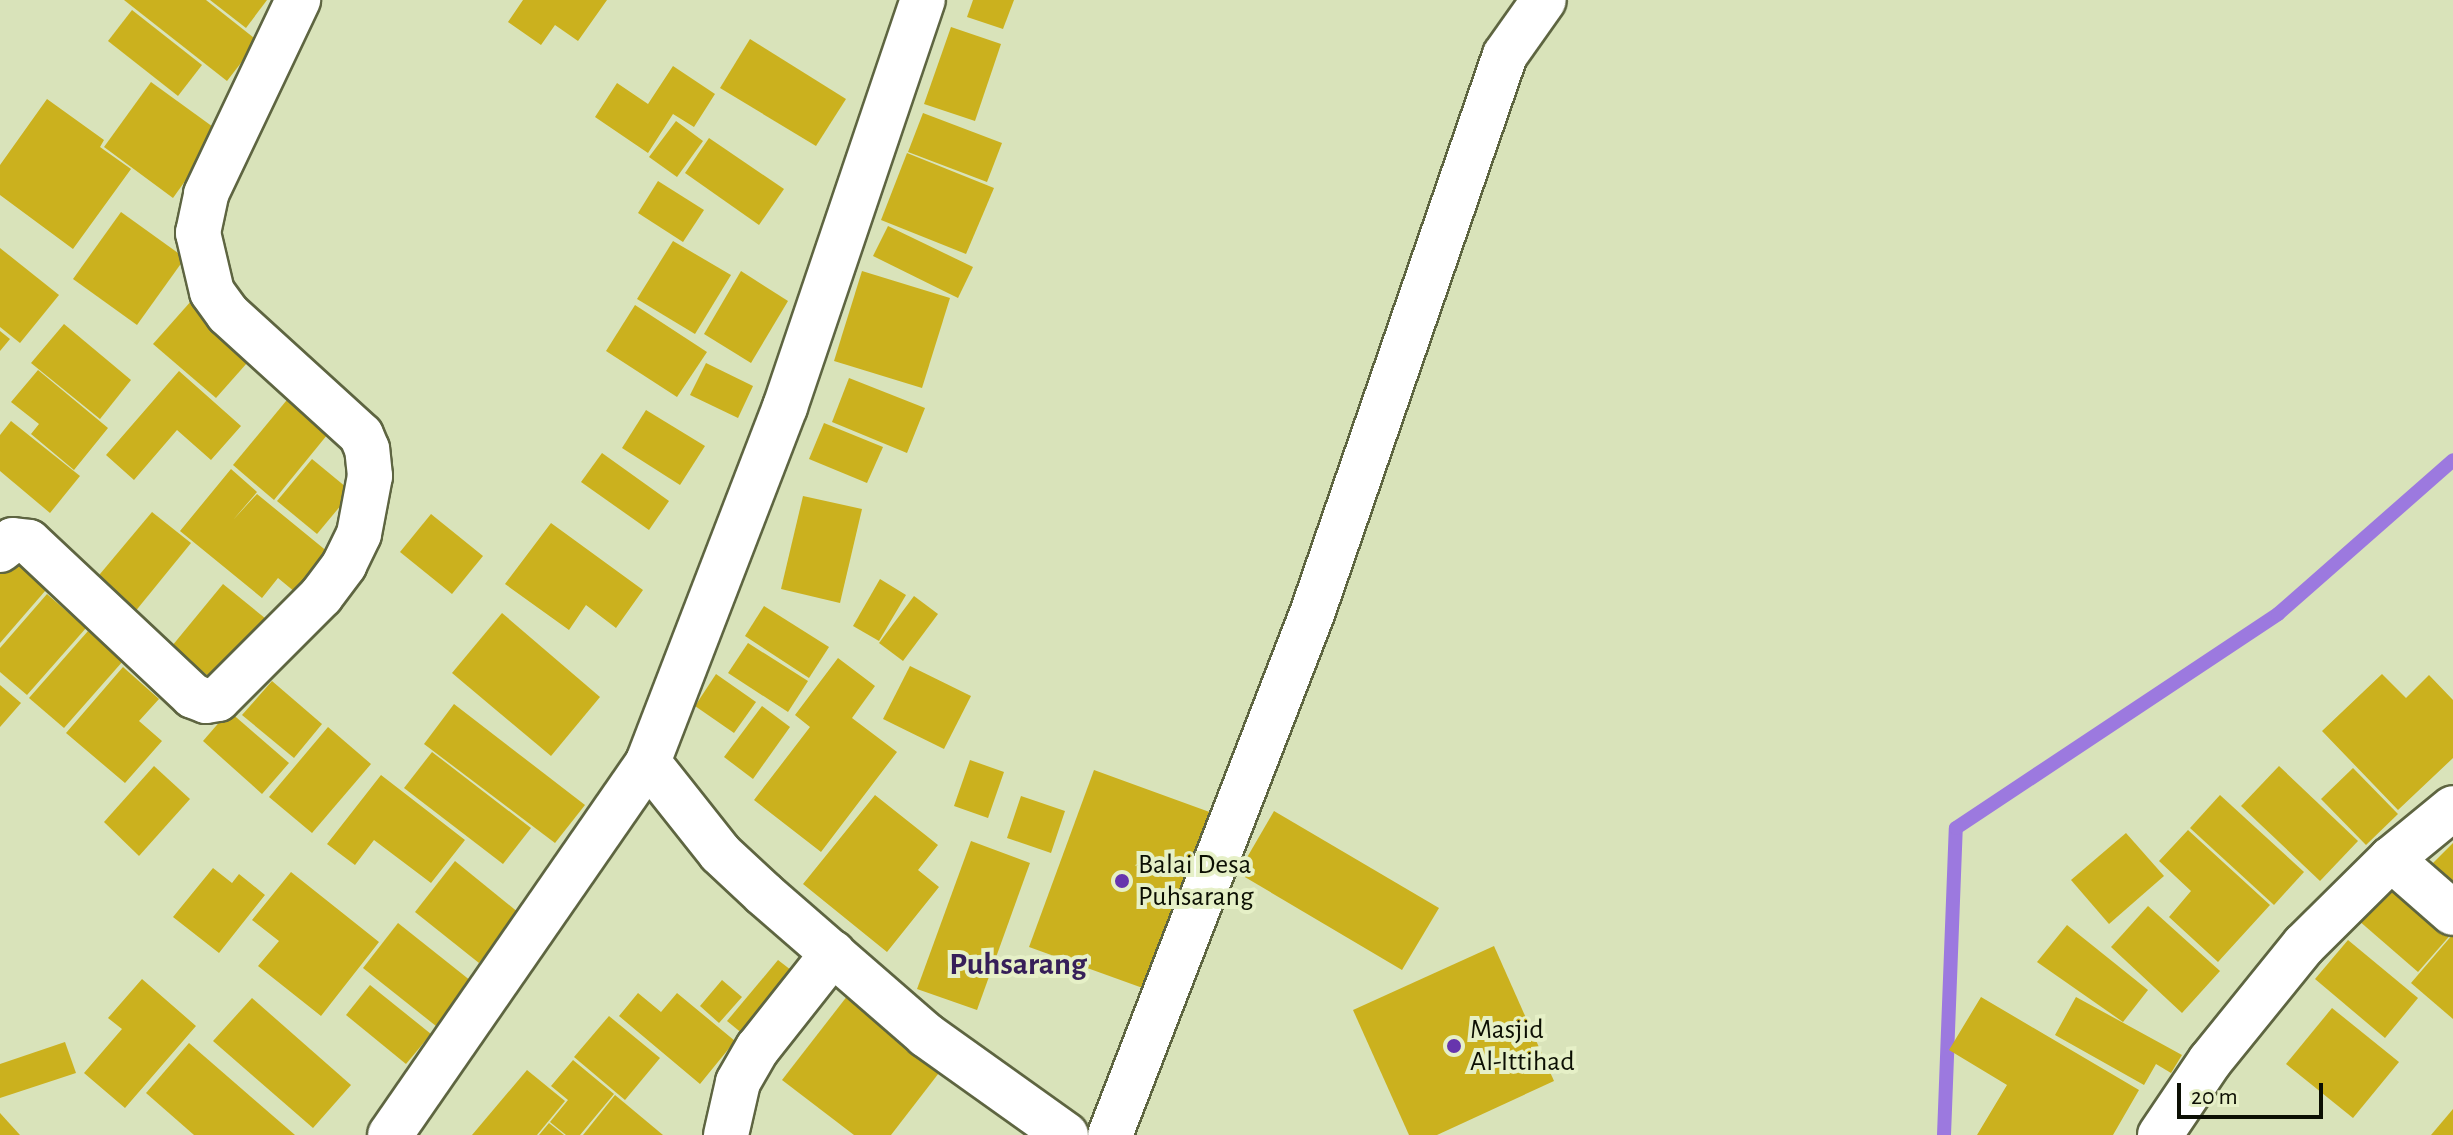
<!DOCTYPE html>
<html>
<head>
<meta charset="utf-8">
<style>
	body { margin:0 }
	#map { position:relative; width:2453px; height:1135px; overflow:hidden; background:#d9e3ba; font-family:"Alegreya Sans",sans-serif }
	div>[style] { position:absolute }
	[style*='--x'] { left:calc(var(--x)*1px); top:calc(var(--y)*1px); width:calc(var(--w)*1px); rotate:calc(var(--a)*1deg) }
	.stream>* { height:14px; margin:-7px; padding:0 7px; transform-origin:7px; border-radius:7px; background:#9c79df }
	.building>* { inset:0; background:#cbb11e }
	.roads { filter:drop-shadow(2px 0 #5e6541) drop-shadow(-2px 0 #5e6541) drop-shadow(0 2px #5e6541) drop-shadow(0 -2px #5e6541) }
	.minor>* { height:44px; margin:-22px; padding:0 22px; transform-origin:22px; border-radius:22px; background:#fff }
	.dots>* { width:22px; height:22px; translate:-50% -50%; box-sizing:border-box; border:4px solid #e6f0c7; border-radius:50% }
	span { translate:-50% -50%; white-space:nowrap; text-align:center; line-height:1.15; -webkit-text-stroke:8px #e6f0c7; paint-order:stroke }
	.poi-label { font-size:28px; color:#0c0f03 }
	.left { translate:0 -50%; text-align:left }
	.quarter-label { font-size:32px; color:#361f59; font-weight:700 }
	.scale { position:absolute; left:2177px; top:1083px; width:146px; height:36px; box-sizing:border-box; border:4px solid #0c0f03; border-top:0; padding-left:10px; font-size:24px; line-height:28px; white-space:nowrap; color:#0c0f03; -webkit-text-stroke:6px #e6f0c7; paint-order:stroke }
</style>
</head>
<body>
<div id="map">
	<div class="stream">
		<i style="--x:1944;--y:1135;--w:307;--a:-87.8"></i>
		<i style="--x:1956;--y:828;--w:387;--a:-33.6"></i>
		<i style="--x:2278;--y:614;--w:233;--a:-41.3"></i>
	</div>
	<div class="building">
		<i style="clip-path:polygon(124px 0,206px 0,258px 41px,227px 81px)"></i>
		<i style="clip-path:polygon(210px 0,267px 0,246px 28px)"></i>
		<i style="clip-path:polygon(523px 0,607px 0,578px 41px,555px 25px,541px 45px,508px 22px)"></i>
		<i style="clip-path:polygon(973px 0,1014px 0,1003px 29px,967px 17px)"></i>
		<i style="clip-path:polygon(132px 10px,202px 65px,178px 96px,108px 41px)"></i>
		<i style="clip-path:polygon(951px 27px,1001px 44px,975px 121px,924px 104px)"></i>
		<i style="clip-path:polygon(750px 39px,846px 99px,816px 146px,720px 88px)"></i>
		<i style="clip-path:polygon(673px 66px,715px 94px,694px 127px,673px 114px,648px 153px,595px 117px,617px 83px,648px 104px)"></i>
		<i style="clip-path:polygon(151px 82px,220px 132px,173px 198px,104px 147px)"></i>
		<i style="clip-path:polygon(47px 99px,104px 140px,100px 147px,131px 169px,73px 249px,0 195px,0 165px)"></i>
		<i style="clip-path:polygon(923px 113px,1002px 143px,987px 182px,908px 152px)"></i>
		<i style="clip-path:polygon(676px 121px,703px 141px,677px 177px,649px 157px)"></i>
		<i style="clip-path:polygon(709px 138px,784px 189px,759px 225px,685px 173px)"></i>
		<i style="clip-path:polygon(907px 153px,994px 188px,966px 254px,881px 220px)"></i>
		<i style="clip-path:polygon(658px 181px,704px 210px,683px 242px,638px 213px)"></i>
		<i style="clip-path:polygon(121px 212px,185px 258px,137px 325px,73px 279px)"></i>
		<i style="clip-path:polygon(888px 226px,973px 267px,958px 298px,873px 256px)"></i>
		<i style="clip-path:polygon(673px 241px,731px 275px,695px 334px,637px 299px)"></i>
		<i style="clip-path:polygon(0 248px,59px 295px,20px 343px,0 327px)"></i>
		<i style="clip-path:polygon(741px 271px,788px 301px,751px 363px,704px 334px)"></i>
		<i style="clip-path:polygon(862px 271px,950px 298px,922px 388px,834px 361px)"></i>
		<i style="clip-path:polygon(192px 300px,255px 354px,216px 398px,153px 344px)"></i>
		<i style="clip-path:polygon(635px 305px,707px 352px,677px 397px,606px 351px)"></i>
		<i style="clip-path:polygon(64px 324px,131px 380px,100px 419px,31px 363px)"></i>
		<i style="clip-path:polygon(0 331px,10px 339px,0 351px)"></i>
		<i style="clip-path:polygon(706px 363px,753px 386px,738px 418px,690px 395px)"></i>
		<i style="clip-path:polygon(38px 370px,108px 428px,74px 470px,31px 434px,39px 424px,11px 402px)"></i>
		<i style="clip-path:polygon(179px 371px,241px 426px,211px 460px,177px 430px,134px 480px,106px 455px)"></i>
		<i style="clip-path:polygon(849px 378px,925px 408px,907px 453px,832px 422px)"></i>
		<i style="clip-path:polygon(291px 395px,332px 429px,274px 500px,233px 465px)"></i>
		<i style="clip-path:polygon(646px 410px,705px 446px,680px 485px,622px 448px)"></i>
		<i style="clip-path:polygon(11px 421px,80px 476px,50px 513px,0 471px,0 435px)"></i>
		<i style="clip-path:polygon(824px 423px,883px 447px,867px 483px,809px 459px)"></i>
		<i style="clip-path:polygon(602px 453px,669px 501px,649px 530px,581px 482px)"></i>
		<i style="clip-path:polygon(312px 459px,352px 492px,317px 534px,277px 501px)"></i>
		<i style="clip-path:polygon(231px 469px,257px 492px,233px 520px,257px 494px,334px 557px,301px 597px,278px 578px,262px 598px,180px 531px)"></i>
		<i style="clip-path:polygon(803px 496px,862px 509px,840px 603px,781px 589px)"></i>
		<i style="clip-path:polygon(152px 512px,191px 543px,134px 613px,95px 580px)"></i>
		<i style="clip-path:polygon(431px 514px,483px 556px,452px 594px,400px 552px)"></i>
		<i style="clip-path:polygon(551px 523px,643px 590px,616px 628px,586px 605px,569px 630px,505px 584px)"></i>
		<i style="clip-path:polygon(18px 553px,52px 583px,0 643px,0 573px)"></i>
		<i style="clip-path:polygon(880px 579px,906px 595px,879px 641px,853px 626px)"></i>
		<i style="clip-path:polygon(223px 584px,271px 623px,219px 685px,172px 646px)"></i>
		<i style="clip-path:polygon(47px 594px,86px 628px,27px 695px,0 672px,0 648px)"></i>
		<i style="clip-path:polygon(914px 596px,938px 614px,903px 661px,879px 643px)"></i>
		<i style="clip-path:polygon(764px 606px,829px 647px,809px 678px,745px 636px)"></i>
		<i style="clip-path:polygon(502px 613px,600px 697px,551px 756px,452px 673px)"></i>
		<i style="clip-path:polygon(88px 631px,123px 661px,64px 728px,29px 698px)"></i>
		<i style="clip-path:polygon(748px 643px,808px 681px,788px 712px,728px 673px)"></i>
		<i style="clip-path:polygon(838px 658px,875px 686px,852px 718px,897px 752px,821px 852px,754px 800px,810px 727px,795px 715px)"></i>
		<i style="clip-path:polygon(910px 666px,971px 696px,944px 749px,883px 719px)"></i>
		<i style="clip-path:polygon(123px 667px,159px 699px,139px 721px,162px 741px,125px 783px,66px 733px)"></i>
		<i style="clip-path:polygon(716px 674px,756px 702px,734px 733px,695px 706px)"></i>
		<i style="clip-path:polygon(2382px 674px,2406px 698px,2429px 675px,2453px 700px,2453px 758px,2398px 810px,2322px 731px)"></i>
		<i style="clip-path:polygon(272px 681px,322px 724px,294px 758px,242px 715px)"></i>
		<i style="clip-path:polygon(0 685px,21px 703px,0 727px)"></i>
		<i style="clip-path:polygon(454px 704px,585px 805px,555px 843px,424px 744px)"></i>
		<i style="clip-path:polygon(762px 706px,790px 727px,753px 779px,724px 757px)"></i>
		<i style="clip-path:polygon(229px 711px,289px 763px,262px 794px,203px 741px)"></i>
		<i style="clip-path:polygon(328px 727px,371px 764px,312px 833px,269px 797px)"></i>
		<i style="clip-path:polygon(432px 752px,531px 828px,503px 864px,404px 788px)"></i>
		<i style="clip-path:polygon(970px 760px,1004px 772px,988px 818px,954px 806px)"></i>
		<i style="clip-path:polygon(154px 766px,190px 799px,139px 856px,104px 822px)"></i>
		<i style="clip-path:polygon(2279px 766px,2358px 841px,2320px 881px,2241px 806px)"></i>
		<i style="clip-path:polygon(2353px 768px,2398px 814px,2366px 845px,2321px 799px)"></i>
		<i style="clip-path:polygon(1094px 770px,1215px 814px,1151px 991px,1029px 947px)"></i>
		<i style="clip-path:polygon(381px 775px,465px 840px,431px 883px,374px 840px,355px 865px,327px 844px)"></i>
		<i style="clip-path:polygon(875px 795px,938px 845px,918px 870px,939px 887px,887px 952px,803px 884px)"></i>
		<i style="clip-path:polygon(2220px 795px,2304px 872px,2274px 905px,2190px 828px)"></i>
		<i style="clip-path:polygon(1021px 796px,1065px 811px,1051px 853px,1007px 838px)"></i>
		<i style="clip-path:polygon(1274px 811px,1439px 908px,1402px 970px,1238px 873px)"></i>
		<i style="clip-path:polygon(2188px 830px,2270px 905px,2218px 962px,2169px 917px,2191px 891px,2159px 861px)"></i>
		<i style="clip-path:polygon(2126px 833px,2164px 876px,2109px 924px,2071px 880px)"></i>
		<i style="clip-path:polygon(971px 841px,1030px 863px,977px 1010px,917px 989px)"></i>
		<i style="clip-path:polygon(2453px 843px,2453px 899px,2425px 871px)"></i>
		<i style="clip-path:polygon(455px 861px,519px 913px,479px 963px,415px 912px)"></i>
		<i style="clip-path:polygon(213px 868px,232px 883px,239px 874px,265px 895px,219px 953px,173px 917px)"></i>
		<i style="clip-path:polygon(291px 872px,379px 942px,321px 1016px,258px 966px,279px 941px,252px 920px)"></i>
		<i style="clip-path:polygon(2395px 877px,2453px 932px,2418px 972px,2358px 920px)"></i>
		<i style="clip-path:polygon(2148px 906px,2220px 971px,2182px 1013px,2111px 947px)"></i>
		<i style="clip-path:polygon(398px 923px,471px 981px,436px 1026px,363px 968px)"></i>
		<i style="clip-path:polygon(2067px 925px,2148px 990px,2123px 1022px,2037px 962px)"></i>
		<i style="clip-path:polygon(2453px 934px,2453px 1019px,2411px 983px)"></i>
		<i style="clip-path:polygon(2348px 940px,2418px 998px,2385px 1038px,2315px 979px)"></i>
		<i style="clip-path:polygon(1494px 946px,1554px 1081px,1437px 1135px,1409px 1135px,1353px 1010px)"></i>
		<i style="clip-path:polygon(778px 960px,800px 977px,749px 1039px,727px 1021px)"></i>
		<i style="clip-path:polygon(142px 979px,196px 1026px,125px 1108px,84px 1073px,122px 1029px,108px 1018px)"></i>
		<i style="clip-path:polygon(722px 980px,742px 997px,719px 1023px,700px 1006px)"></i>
		<i style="clip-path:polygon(370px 985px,431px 1034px,406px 1064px,346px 1015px)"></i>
		<i style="clip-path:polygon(638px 993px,661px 1012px,677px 993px,735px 1041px,700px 1084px,619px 1016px)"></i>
		<i style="clip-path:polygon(848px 995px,942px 1069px,891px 1135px,854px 1135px,782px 1080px)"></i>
		<i style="clip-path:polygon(1981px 997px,2139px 1090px,2113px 1135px,1977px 1135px,2007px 1085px,1949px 1050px)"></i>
		<i style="clip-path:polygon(2076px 997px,2182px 1055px,2171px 1073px,2156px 1064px,2144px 1085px,2055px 1035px)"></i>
		<i style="clip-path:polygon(252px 998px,351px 1085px,313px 1128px,213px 1041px)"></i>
		<i style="clip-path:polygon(2332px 1008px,2399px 1062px,2353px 1118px,2286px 1064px)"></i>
		<i style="clip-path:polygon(609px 1016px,660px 1058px,625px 1100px,574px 1057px)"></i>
		<i style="clip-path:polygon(65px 1042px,76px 1073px,0 1098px,0 1064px)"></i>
		<i style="clip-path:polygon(189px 1043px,295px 1135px,194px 1135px,146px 1093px)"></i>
		<i style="clip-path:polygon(573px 1060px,614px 1094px,580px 1135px,566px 1135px,550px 1122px,568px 1100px,551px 1086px)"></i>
		<i style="clip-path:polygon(527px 1070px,565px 1101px,537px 1135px,472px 1135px)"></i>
		<i style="clip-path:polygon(615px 1095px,663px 1135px,583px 1135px)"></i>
		<i style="clip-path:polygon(2453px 1109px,2453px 1135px,2431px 1135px)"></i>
		<i style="clip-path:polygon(0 1113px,20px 1135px,0 1135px)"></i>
		<i style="clip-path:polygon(549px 1123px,564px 1135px,539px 1135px)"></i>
	</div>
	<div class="roads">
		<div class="minor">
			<i style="--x:0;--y:550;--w:16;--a:-38"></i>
			<i style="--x:13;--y:540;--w:16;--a:7"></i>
			<i style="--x:29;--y:542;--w:225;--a:43.2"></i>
			<i style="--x:193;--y:696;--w:14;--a:21"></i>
			<i style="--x:206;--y:701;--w:12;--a:-9"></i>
			<i style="--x:218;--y:699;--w:146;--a:-45"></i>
			<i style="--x:321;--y:596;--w:39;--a:-53"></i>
			<i style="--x:344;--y:565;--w:34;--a:-64"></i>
			<i style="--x:359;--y:534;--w:59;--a:-79.3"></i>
			<i style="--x:370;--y:476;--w:27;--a:-96"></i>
			<i style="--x:367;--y:449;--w:15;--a:-113"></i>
			<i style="--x:361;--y:435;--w:180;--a:-137.7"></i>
			<i style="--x:228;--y:314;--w:27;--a:-126"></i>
			<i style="--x:212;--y:292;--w:61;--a:-103.3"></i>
			<i style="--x:198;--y:233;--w:40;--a:-78"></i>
			<i style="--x:206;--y:194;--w:215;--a:-64.6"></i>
			<i style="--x:648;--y:762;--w:116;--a:51.6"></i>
			<i style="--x:720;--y:853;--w:60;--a:43"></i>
			<i style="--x:764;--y:894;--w:215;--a:41"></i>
			<i style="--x:926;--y:1035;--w:172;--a:35.5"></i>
			<i style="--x:2391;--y:859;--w:82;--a:41.1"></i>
			<i style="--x:390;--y:1135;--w:454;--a:-55.3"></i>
			<i style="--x:648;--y:762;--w:381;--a:-68.9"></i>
			<i style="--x:785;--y:407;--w:430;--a:-71.3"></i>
			<i style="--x:726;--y:1135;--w:54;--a:-77.2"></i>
			<i style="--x:738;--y:1082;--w:39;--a:-60"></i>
			<i style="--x:758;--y:1048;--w:121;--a:-51.7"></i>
			<i style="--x:1110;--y:1135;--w:562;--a:-68.82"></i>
			<i style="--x:1313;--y:611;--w:588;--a:-70.95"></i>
			<i style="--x:1505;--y:55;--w:67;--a:-54.7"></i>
			<i style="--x:2160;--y:1135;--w:89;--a:-56"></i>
			<i style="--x:2210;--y:1061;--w:149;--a:-51"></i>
			<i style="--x:2304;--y:945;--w:122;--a:-44.7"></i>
			<i style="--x:2391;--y:859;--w:80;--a:-39.4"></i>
		</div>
	</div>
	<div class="dots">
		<i style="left:1122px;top:881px;background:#6735ad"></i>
		<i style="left:1454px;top:1046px;background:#6735ad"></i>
	</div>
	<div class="poi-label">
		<span class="left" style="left:1138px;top:881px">Balai Desa<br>Puhsarang</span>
		<span class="left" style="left:1470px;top:1046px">Masjid<br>Al-Ittihad</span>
	</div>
	<div class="quarter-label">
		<span style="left:1018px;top:964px">Puhsarang</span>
	</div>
	<div class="scale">20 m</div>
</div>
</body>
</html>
